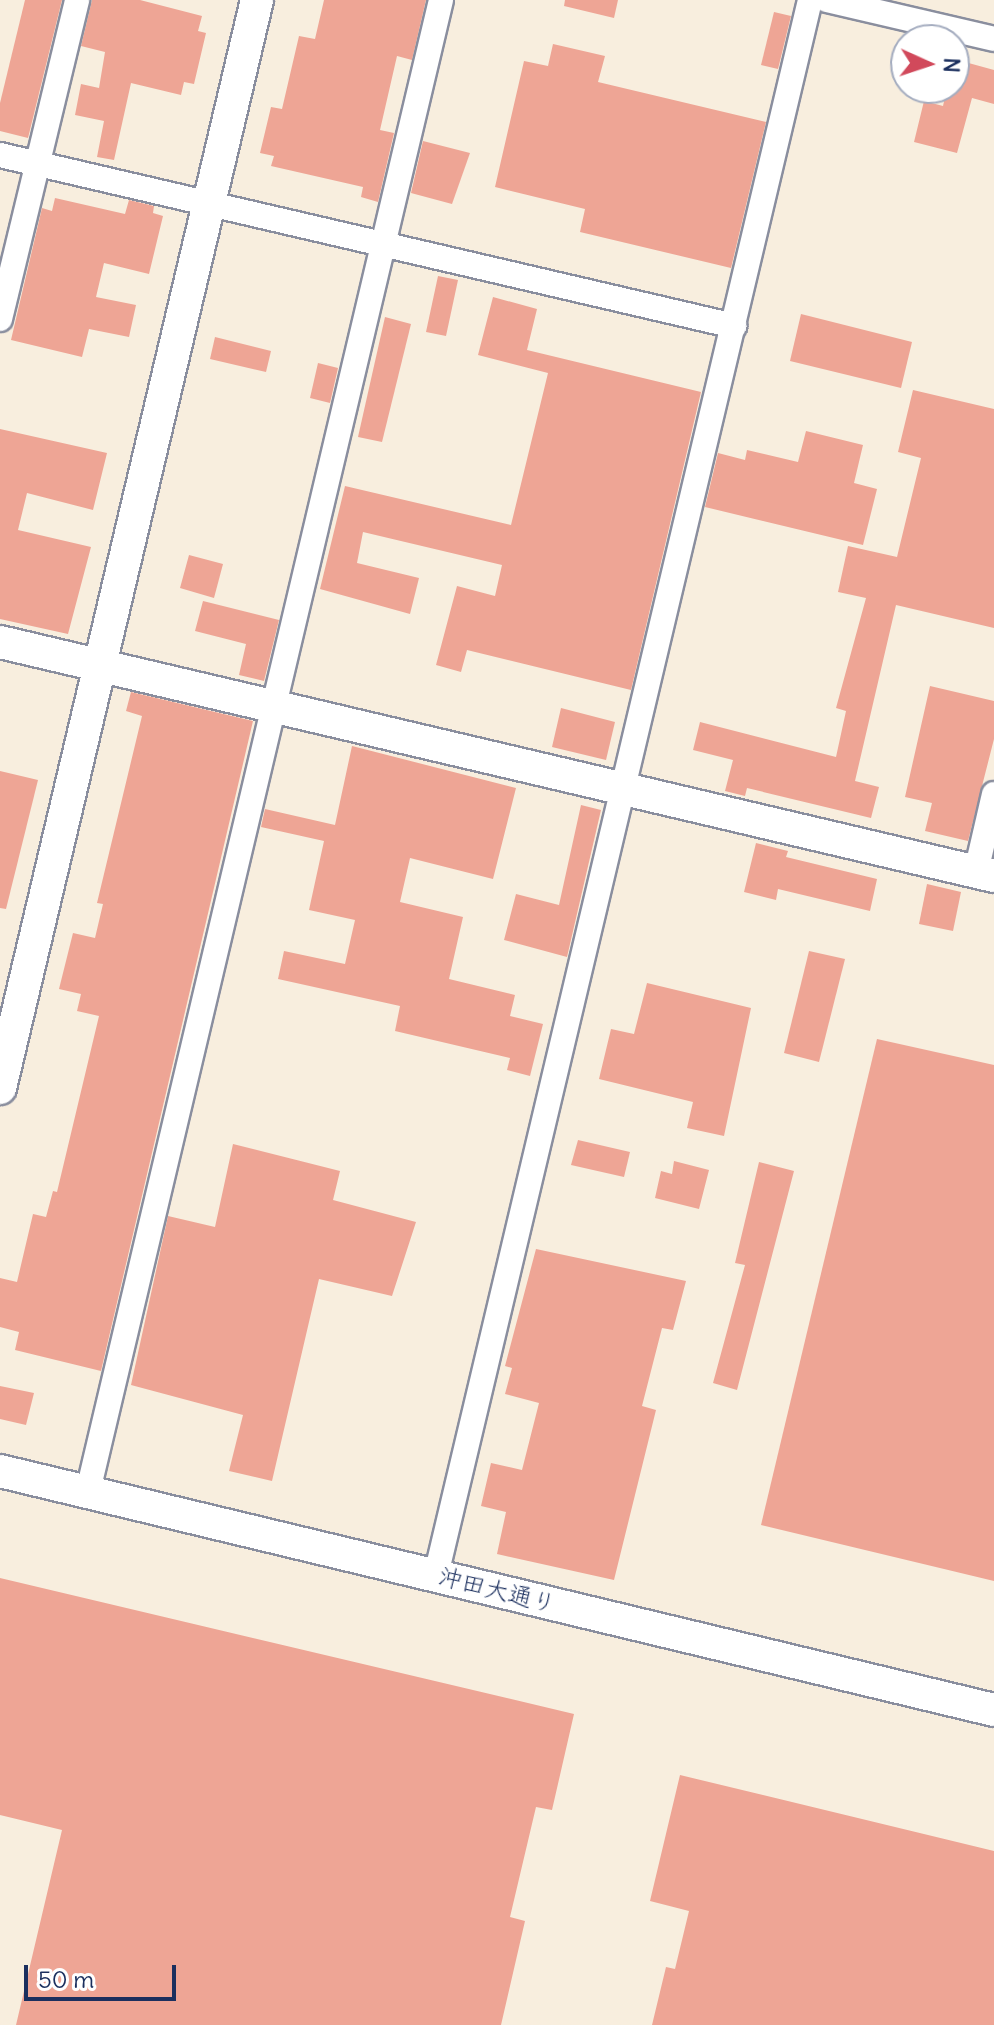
<!DOCTYPE html>
<html>
<head>
<meta charset="utf-8">
<style>
	body { margin:0 }
	#map { position:relative; width:994px; height:2025px; overflow:hidden; background:#f8eede; font-family:Delius,"Klee One",sans-serif }
	div>[style] { position:absolute }
	[style*='--x'] { left:calc(var(--x)*1px); top:calc(var(--y)*1px); width:calc(var(--w)*1px); rotate:calc(var(--a)*1deg) }
	.building>* { inset:0; background:#eea595 }
	.roads { filter:drop-shadow(2px 0 #8a8e9e) drop-shadow(-2px 0 #8a8e9e) drop-shadow(0 2px #8a8e9e) drop-shadow(0 -2px #8a8e9e) }
	.street>* { height:24px; margin:-12px; padding:0 12px; transform-origin:12px; border-radius:12px; background:#fff }
	.secondary>* { height:32px; margin:-16px; padding:0 16px; transform-origin:16px; border-radius:16px; background:#fff }
	span { translate:-50% -50%; white-space:nowrap; text-align:center; line-height:1.15; -webkit-text-stroke:7px #fff; paint-order:stroke }
	.street-label { font-size:24px; color:#1b2f5e }
	.north { position:absolute; left:890px; top:24px; width:80px; height:80px; box-sizing:border-box; background:#fff; border:2px solid #a4acbf; border-radius:50%; rotate:93deg; font-size:22px; font-weight:700; line-height:32px; text-align:center; color:#1b2f5e }
	.north::after { content:''; display:block; margin:auto; width:28px; height:36px; background:#d1495b; clip-path:polygon(50% 0,100% 100%,50% 72%,0 100%) }
	.scale { position:absolute; left:24px; top:1965px; width:152px; height:36px; box-sizing:border-box; border:4px solid #1b2f5e; border-top:0; padding-left:10px; font-size:24px; line-height:28px; white-space:nowrap; color:#1b2f5e; -webkit-text-stroke:6px #fff; paint-order:stroke }
</style>
</head>
<body>
<div id="map">
	<div class="building">
		<i style="clip-path:polygon(25px 0,62px 0,28px 138px,0 131px,0 103px)"></i>
		<i style="clip-path:polygon(92px 0,140px 0,202px 16px,198px 31px,206px 33px,194px 84px,184px 82px,181px 95px,131px 83px,114px 160px,97px 157px,104px 121px,75px 115px,81px 84px,99px 88px,105px 52px,81px 46px)"></i>
		<i style="clip-path:polygon(324px 0,426px 0,412px 60px,397px 56px,380px 130px,394px 133px,378px 202px,361px 197px,363px 187px,271px 166px,274px 156px,260px 153px,271px 107px,282px 109px,299px 36px,315px 39px)"></i>
		<i style="clip-path:polygon(565px 0,618px 0,614px 18px,564px 6px)"></i>
		<i style="clip-path:polygon(774px 12px,791px 16px,778px 69px,761px 65px)"></i>
		<i style="clip-path:polygon(553px 44px,605px 56px,598px 82px,766px 122px,731px 268px,580px 232px,585px 209px,495px 187px,524px 61px,548px 66px)"></i>
		<i style="clip-path:polygon(954px 59px,994px 70px,994px 104px,972px 98px,957px 153px,914px 142px,924px 101px,943px 106px,947px 88px,954px 88px)"></i>
		<i style="clip-path:polygon(423px 141px,470px 153px,452px 204px,411px 193px)"></i>
		<i style="clip-path:polygon(55px 198px,125px 214px,129px 200px,154px 206px,153px 213px,163px 216px,149px 274px,104px 263px,96px 297px,136px 305px,129px 337px,89px 329px,82px 357px,11px 340px,42px 208px,52px 211px)"></i>
		<i style="clip-path:polygon(438px 276px,458px 280px,446px 336px,426px 332px)"></i>
		<i style="clip-path:polygon(493px 297px,537px 309px,527px 350px,701px 392px,631px 690px,467px 650px,461px 672px,436px 665px,457px 586px,495px 596px,502px 565px,363px 532px,357px 563px,419px 578px,410px 614px,320px 589px,345px 486px,511px 525px,548px 373px,478px 355px)"></i>
		<i style="clip-path:polygon(801px 314px,912px 342px,901px 388px,790px 361px)"></i>
		<i style="clip-path:polygon(385px 317px,411px 324px,382px 442px,358px 437px)"></i>
		<i style="clip-path:polygon(215px 337px,271px 351px,266px 372px,210px 359px)"></i>
		<i style="clip-path:polygon(318px 363px,338px 368px,330px 403px,310px 398px)"></i>
		<i style="clip-path:polygon(913px 390px,994px 409px,994px 628px,896px 605px,855px 781px,879px 787px,871px 818px,747px 788px,745px 796px,725px 791px,733px 760px,693px 750px,700px 722px,836px 757px,846px 711px,836px 708px,866px 598px,838px 592px,848px 546px,897px 557px,921px 458px,898px 452px)"></i>
		<i style="clip-path:polygon(0 429px,107px 453px,93px 510px,27px 493px,18px 530px,91px 547px,68px 634px,0 619px)"></i>
		<i style="clip-path:polygon(806px 431px,863px 445px,854px 483px,877px 489px,863px 545px,705px 507px,718px 453px,745px 460px,747px 450px,798px 462px)"></i>
		<i style="clip-path:polygon(189px 555px,223px 564px,214px 598px,180px 588px)"></i>
		<i style="clip-path:polygon(203px 601px,279px 620px,264px 681px,239px 675px,246px 644px,195px 631px)"></i>
		<i style="clip-path:polygon(930px 686px,994px 701px,994px 739px,968px 841px,925px 831px,932px 803px,905px 797px)"></i>
		<i style="clip-path:polygon(131px 692px,253px 721px,101px 1371px,15px 1350px,19px 1332px,0 1327px,0 1278px,17px 1282px,33px 1214px,46px 1217px,53px 1191px,57px 1192px,99px 1016px,77px 1011px,81px 994px,59px 989px,73px 933px,95px 938px,103px 904px,97px 903px,142px 716px,126px 711px)"></i>
		<i style="clip-path:polygon(561px 708px,615px 722px,606px 760px,552px 747px)"></i>
		<i style="clip-path:polygon(352px 746px,516px 788px,493px 879px,410px 858px,400px 902px,463px 917px,449px 979px,515px 995px,510px 1016px,543px 1024px,530px 1076px,507px 1070px,510px 1058px,395px 1031px,400px 1006px,278px 979px,284px 951px,345px 964px,355px 920px,309px 910px,324px 841px,261px 827px,265px 809px,335px 825px)"></i>
		<i style="clip-path:polygon(0 771px,38px 780px,6px 909px,0 908px)"></i>
		<i style="clip-path:polygon(581px 805px,601px 810px,567px 957px,504px 940px,516px 894px,559px 905px)"></i>
		<i style="clip-path:polygon(756px 843px,788px 851px,786px 857px,877px 879px,870px 911px,778px 889px,776px 900px,744px 892px)"></i>
		<i style="clip-path:polygon(927px 884px,961px 892px,953px 931px,919px 924px)"></i>
		<i style="clip-path:polygon(809px 951px,845px 959px,819px 1062px,784px 1053px)"></i>
		<i style="clip-path:polygon(647px 983px,751px 1008px,724px 1136px,687px 1128px,693px 1102px,599px 1079px,611px 1029px,634px 1034px)"></i>
		<i style="clip-path:polygon(877px 1039px,994px 1065px,994px 1581px,761px 1525px)"></i>
		<i style="clip-path:polygon(578px 1140px,630px 1152px,624px 1177px,571px 1165px)"></i>
		<i style="clip-path:polygon(233px 1144px,340px 1171px,333px 1200px,416px 1222px,392px 1296px,319px 1279px,272px 1481px,229px 1471px,243px 1415px,131px 1385px,168px 1216px,215px 1227px)"></i>
		<i style="clip-path:polygon(674px 1161px,709px 1170px,699px 1209px,655px 1198px,661px 1171px,672px 1174px)"></i>
		<i style="clip-path:polygon(759px 1162px,794px 1171px,737px 1390px,713px 1383px,745px 1265px,735px 1263px)"></i>
		<i style="clip-path:polygon(536px 1249px,686px 1281px,673px 1330px,662px 1328px,642px 1406px,656px 1410px,614px 1580px,497px 1554px,506px 1512px,481px 1506px,491px 1463px,522px 1470px,539px 1403px,505px 1394px,512px 1368px,505px 1366px)"></i>
		<i style="clip-path:polygon(0 1386px,34px 1393px,26px 1425px,0 1419px)"></i>
		<i style="clip-path:polygon(0 1578px,574px 1714px,552px 1810px,536px 1807px,510px 1917px,525px 1921px,501px 2025px,16px 2025px,62px 1830px,0 1815px)"></i>
		<i style="clip-path:polygon(680px 1775px,994px 1851px,994px 2025px,652px 2025px,666px 1967px,675px 1969px,689px 1911px,650px 1901px)"></i>
	</div>
	<div class="roads">
		<div class="street">
			<i style="--x:827;--y:0;--w:171;--a:13.1"></i>
			<i style="--x:0;--y:155;--w:754;--a:13.11"></i>
			<i style="--x:0;--y:319;--w:328;--a:-76.4"></i>
			<i style="--x:976;--y:872;--w:80;--a:-77"></i>
			<i style="--x:88;--y:1491;--w:1532;--a:-76.68"></i>
			<i style="--x:436;--y:1575;--w:1619;--a:-76.64"></i>
		</div>
		<div class="secondary">
			<i style="--x:0;--y:642;--w:1021;--a:13.25"></i>
			<i style="--x:0;--y:1088;--w:1118;--a:-76.71"></i>
			<i style="--x:0;--y:1471;--w:1022;--a:13.52"></i>
		</div>
	</div>
	<div class="street-label">
		<span style="left:497px;top:1590px;rotate:14deg">沖田大通り</span>
	</div>
	<div class="north">N</div>
	<div class="scale">50 m</div>
</div>
</body>
</html>
